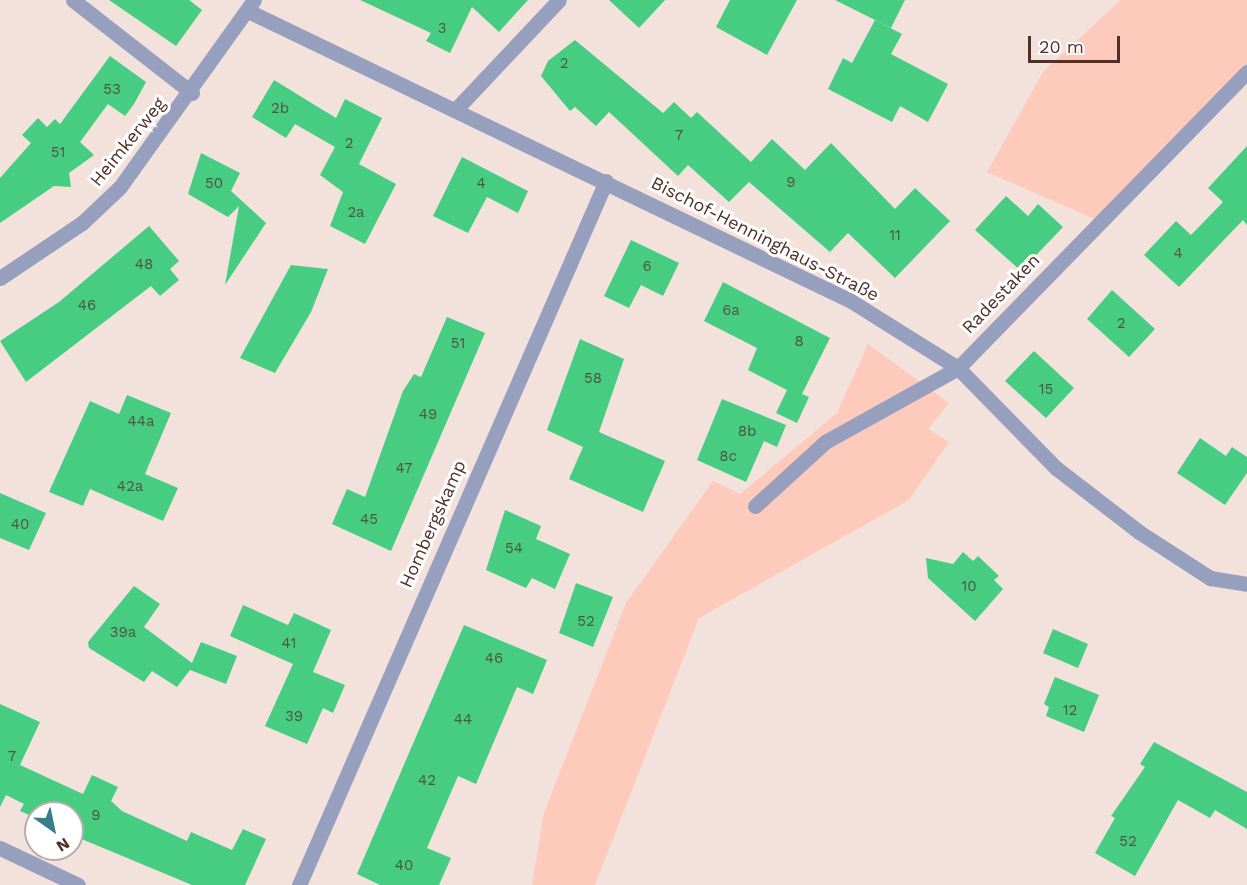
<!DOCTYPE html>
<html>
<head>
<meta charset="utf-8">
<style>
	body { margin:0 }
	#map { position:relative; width:1247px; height:885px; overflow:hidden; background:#f3e1dc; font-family:"Work Sans",sans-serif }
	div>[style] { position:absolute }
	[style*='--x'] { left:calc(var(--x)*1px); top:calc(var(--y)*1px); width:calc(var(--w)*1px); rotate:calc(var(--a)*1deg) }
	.green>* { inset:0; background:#fdcabc }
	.building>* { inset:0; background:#46cd82 }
	.minor>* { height:15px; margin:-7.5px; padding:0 7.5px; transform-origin:7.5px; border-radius:7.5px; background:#979fbe }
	span { translate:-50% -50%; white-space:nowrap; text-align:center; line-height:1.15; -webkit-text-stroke:6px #fff; paint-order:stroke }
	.number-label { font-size:15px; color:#4f573e }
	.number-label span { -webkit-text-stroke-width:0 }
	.street-label { font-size:18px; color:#523027 }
	.north { position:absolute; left:24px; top:801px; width:60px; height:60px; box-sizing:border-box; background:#fff; border:2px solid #baaca9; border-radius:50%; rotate:147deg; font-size:16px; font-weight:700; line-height:24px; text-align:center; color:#523027 }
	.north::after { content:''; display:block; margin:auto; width:21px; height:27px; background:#397d8d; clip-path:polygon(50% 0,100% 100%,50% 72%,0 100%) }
	.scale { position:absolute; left:1028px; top:36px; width:92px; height:27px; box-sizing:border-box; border:3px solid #523027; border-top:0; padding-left:8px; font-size:18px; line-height:21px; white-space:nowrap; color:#523027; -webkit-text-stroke:4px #fff; paint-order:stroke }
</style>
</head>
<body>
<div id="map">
	<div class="green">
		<i style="clip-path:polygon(1121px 0,1247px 0,1247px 72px,1099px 221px,987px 172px,1043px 72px)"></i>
		<i style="clip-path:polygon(868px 344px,949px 403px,928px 429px,949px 442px,909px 500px,699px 618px,595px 885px,532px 885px,544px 813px,626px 603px,713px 481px,740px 494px,837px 413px)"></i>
	</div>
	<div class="building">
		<i style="clip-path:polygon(109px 0,189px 0,202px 10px,176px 46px)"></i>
		<i style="clip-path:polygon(360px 0,528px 0,499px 32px,472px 7px,450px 53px,426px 41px,431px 33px)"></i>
		<i style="clip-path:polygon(609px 0,665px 0,639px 28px)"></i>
		<i style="clip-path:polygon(730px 0,797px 0,767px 55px,716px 27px)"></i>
		<i style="clip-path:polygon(835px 0,905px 0,891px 28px)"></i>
		<i style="clip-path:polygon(875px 20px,902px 34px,891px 54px,948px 84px,928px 122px,900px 106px,892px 122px,828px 89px,843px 58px,852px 63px)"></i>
		<i style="clip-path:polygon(575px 40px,663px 113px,674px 102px,691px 118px,697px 112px,751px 162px,772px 139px,805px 170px,831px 143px,895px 209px,915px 188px,950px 221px,895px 278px,848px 233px,830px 252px,749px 182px,729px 202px,688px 165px,678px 176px,609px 112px,596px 126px,575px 107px,570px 111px,541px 76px,548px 61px)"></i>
		<i style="clip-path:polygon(110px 56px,146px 82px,134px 104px,125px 116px,108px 104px,80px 142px,94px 155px,69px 173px,71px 187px,54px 186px,0 223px,0 178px,31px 143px,22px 135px,38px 118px,47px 127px,55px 119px,60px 124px)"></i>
		<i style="clip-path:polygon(274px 80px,336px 118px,345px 99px,382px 118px,359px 164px,396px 184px,365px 244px,330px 226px,343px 192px,320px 175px,335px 147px,295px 124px,286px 138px,252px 117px)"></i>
		<i style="clip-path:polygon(1247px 146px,1247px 225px,1243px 220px,1179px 287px,1144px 255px,1176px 221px,1191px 235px,1223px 202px,1208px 188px)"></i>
		<i style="clip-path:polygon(201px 153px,240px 173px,231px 191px,266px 223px,225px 285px,239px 206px,228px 217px,188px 194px)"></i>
		<i style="clip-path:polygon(462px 157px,528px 191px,518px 213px,487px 197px,468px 233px,433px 216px)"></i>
		<i style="clip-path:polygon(1006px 196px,1028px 216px,1038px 204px,1063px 227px,1021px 271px,975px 230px)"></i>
		<i style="clip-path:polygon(149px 226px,179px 261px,170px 269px,179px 280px,160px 296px,151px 286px,26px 382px,0 341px,59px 302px)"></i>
		<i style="clip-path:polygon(631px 240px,679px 263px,663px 296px,641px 285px,629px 308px,604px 296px)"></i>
		<i style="clip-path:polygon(291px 265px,328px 269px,311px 312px,275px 373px,240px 358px)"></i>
		<i style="clip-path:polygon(723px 282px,830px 338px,802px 394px,809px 397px,797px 423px,776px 413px,787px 390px,748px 370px,757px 348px,704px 321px)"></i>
		<i style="clip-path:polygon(1112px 290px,1155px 329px,1129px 357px,1087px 319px)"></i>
		<i style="clip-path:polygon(447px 317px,485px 333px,391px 551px,332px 524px,347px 489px,365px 497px,403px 391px,414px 374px,421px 377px)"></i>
		<i style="clip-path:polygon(580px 339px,624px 359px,599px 432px,665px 461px,643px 512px,569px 479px,583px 447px,547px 430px)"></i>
		<i style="clip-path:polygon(1034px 351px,1074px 388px,1046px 418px,1005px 381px)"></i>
		<i style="clip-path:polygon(127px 395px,171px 413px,145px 474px,178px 488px,163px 521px,90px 489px,83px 506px,49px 492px,90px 401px,119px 414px)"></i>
		<i style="clip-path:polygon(722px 399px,786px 425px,777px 447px,764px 441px,746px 482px,697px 460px)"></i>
		<i style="clip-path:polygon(1200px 438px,1226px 456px,1232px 447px,1247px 457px,1247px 473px,1225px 505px,1177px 473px)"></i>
		<i style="clip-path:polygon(0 493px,46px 513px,29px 550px,0 538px)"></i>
		<i style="clip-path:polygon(505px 510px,541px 526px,536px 539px,570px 554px,555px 589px,532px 578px,526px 588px,486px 570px)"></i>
		<i style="clip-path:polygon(963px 552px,973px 561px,978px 556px,999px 576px,994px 580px,1003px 589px,975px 621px,928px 578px,926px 558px,953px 564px)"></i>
		<i style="clip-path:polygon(576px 583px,613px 597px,593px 647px,559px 633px)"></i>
		<i style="clip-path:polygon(134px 586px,160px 604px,144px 627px,192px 663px,201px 642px,237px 656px,226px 684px,190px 670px,177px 687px,152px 671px,144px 682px,89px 648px,88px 642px)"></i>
		<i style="clip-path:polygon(243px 605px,288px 625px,294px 613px,331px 630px,313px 672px,345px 685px,333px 713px,323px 708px,307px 744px,265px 726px,293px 664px,230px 636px)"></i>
		<i style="clip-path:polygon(464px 625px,547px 660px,533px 694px,517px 687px,476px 784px,458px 776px,427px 848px,451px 858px,439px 885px,380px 885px,357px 874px)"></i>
		<i style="clip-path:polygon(1053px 629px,1088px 644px,1078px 668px,1043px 653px)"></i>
		<i style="clip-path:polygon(1055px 677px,1099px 695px,1084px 732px,1046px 716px,1049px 707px,1044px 704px)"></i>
		<i style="clip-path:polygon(0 704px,40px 722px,20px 765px,83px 794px,92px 775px,118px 787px,111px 801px,122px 811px,187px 841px,191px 832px,232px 850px,243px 829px,266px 839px,245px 885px,192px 885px,72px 835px,72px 813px,36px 813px,36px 818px,20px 811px,24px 804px,6px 795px,0 807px)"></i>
		<i style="clip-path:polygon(1154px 742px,1247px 792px,1247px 829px,1215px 810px,1210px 818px,1178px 800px,1135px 876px,1095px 853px,1115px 818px,1111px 816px,1145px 767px,1140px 764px)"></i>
	</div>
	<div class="minor">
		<i style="--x:73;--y:0;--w:151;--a:38"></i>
		<i style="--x:250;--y:12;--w:667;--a:25.68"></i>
		<i style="--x:851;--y:301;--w:126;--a:32.1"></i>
		<i style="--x:958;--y:368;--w:140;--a:45.6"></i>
		<i style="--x:1056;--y:468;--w:105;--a:37.6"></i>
		<i style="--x:1139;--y:532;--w:85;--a:32.9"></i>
		<i style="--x:1210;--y:578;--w:37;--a:9"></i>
		<i style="--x:458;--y:107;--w:147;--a:-46.7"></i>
		<i style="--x:0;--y:278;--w:99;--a:-33.9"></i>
		<i style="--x:82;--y:223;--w:52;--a:-43.5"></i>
		<i style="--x:120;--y:187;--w:230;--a:-54.4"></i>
		<i style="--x:755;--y:506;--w:95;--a:-42.4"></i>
		<i style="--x:825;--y:442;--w:152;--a:-29.1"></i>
		<i style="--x:958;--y:368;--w:414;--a:-45.7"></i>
		<i style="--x:0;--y:848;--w:86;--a:25.4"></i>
		<i style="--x:299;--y:885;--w:768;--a:-66.44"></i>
	</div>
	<div class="number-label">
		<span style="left:442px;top:29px">3</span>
		<span style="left:564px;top:64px">2</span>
		<span style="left:112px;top:90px">53</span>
		<span style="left:280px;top:109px">2b</span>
		<span style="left:679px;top:136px">7</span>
		<span style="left:349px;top:144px">2</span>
		<span style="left:58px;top:153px">51</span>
		<span style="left:791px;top:183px">9</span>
		<span style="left:214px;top:184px">50</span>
		<span style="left:481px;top:184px">4</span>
		<span style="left:356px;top:213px">2a</span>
		<span style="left:895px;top:236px">11</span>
		<span style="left:1178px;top:254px">4</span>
		<span style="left:144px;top:265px">48</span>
		<span style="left:647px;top:267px">6</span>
		<span style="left:87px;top:306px">46</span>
		<span style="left:731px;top:311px">6a</span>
		<span style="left:1121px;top:324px">2</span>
		<span style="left:799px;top:342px">8</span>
		<span style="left:458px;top:344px">51</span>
		<span style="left:593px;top:379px">58</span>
		<span style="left:1046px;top:390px">15</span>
		<span style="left:428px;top:415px">49</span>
		<span style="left:141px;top:422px">44a</span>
		<span style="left:747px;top:432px">8b</span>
		<span style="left:728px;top:457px">8c</span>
		<span style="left:404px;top:469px">47</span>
		<span style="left:130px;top:487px">42a</span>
		<span style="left:369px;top:520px">45</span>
		<span style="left:20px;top:525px">40</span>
		<span style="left:514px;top:549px">54</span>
		<span style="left:969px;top:587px">10</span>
		<span style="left:586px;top:622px">52</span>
		<span style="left:123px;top:633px">39a</span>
		<span style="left:289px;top:644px">41</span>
		<span style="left:494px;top:659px">46</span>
		<span style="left:1070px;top:711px">12</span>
		<span style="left:294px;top:717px">39</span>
		<span style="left:463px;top:720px">44</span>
		<span style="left:12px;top:757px">7</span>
		<span style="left:427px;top:781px">42</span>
		<span style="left:96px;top:816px">9</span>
		<span style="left:1128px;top:842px">52</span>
		<span style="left:404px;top:866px">40</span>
	</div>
	<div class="street-label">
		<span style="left:128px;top:142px;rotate:-51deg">Heimkerweg</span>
		<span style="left:765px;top:239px;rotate:27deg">Bischof-Henninghaus-Straße</span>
		<span style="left:1001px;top:294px;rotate:-46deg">Radestaken</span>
		<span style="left:433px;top:524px;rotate:-66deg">Hombergskamp</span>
	</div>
	<div class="north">N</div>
	<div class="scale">20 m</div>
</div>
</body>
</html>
